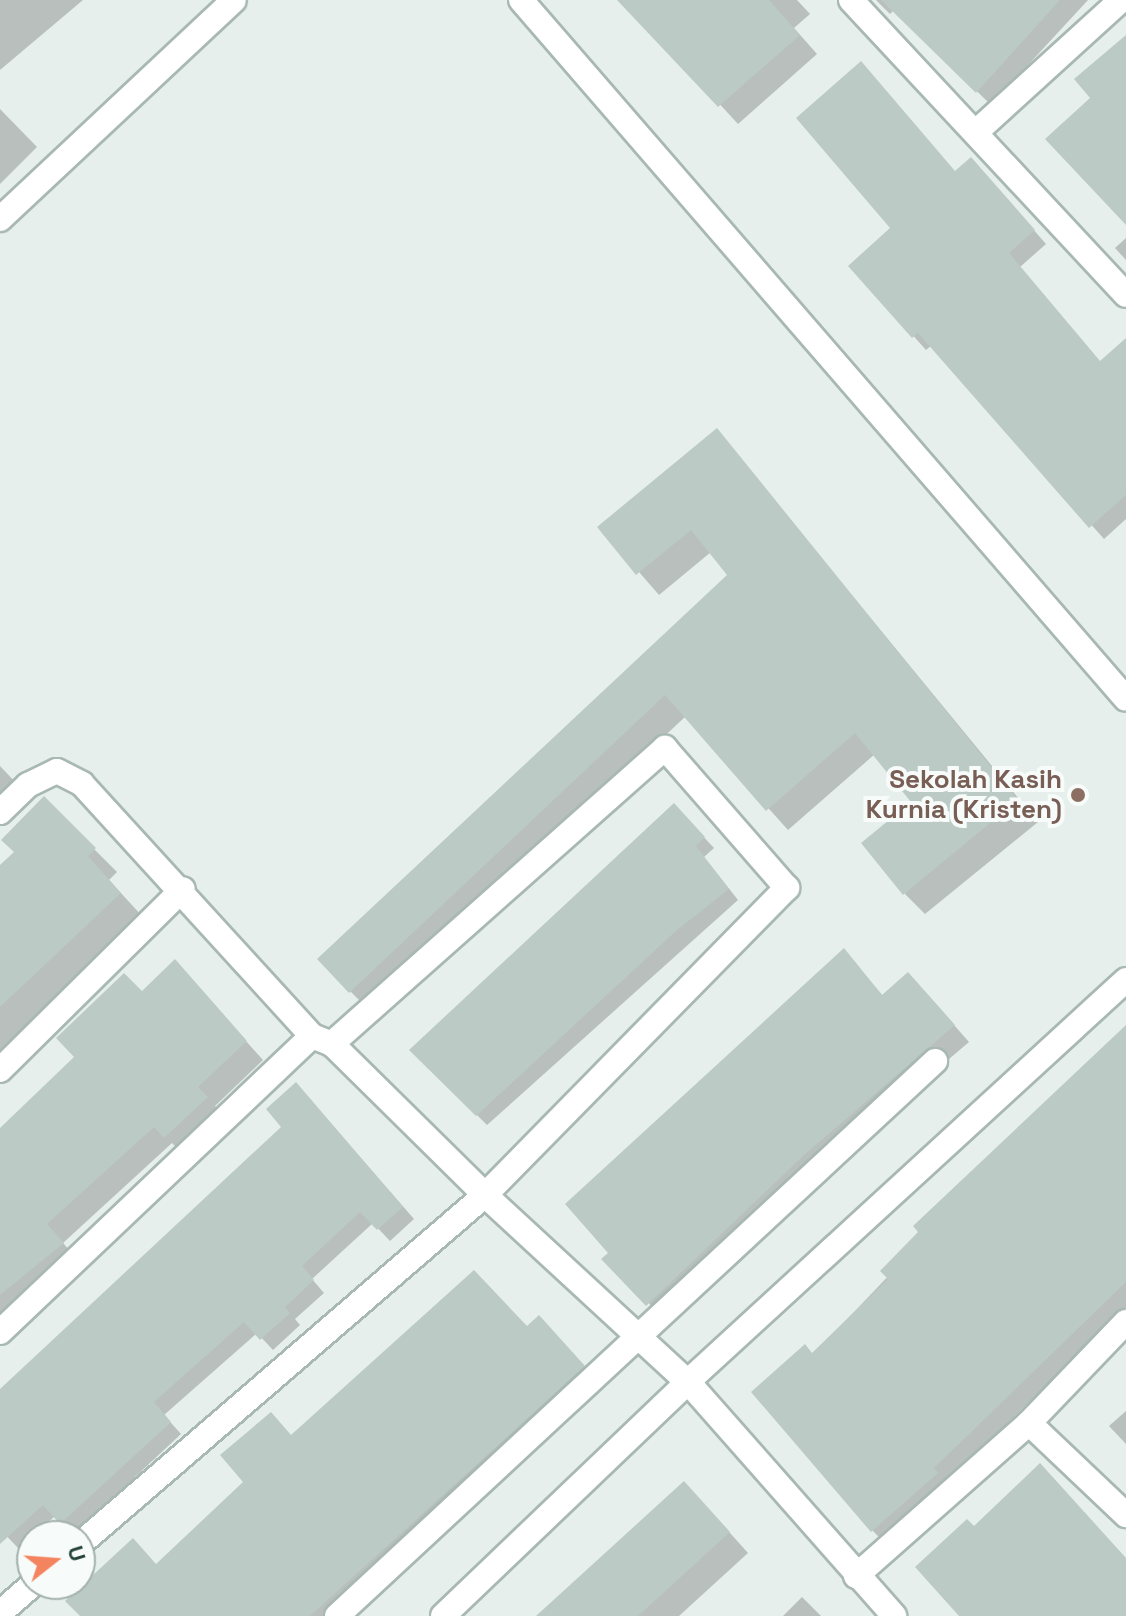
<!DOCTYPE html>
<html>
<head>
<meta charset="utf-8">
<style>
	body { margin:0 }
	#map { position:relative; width:1126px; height:1616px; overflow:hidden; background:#e6efeb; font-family:"Space Grotesk",sans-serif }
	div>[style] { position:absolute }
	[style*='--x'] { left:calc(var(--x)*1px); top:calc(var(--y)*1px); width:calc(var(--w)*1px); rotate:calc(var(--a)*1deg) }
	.shadow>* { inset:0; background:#0003 }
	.building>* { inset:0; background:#bbcac4 }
	.roads { filter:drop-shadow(2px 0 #a8b8b2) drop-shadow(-2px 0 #a8b8b2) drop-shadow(0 2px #a8b8b2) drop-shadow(0 -2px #a8b8b2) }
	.street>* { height:24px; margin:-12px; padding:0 12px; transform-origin:12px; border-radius:12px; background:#fff }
	.dots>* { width:22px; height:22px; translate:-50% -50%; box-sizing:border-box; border:4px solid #f7fbf9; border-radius:50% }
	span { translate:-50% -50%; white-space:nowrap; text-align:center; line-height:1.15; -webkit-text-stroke:8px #f7fbf9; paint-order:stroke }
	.education-label { font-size:26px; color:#785e54; font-weight:700 }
	.right { translate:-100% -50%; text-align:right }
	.north { position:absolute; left:16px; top:1520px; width:80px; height:80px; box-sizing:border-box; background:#f7fbf9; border:2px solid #a3b1ad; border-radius:50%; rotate:73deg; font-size:22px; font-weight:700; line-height:32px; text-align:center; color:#24423a }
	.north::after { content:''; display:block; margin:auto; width:28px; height:36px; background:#f4845f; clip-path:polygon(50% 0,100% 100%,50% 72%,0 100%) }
</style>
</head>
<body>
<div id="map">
	<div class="shadow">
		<i style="clip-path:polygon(0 0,83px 0,0 70px)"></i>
		<i style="clip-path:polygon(624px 0,797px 0,810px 14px,794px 28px,817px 54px,738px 124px)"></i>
		<i style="clip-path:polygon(876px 0,1088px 0,991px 105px,894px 10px,890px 14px)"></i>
		<i style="clip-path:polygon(0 109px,37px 147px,0 184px)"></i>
		<i style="clip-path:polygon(956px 173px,984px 173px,1046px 244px,1020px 267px,1101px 363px,1126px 341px,1126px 519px,1104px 539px,932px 345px,926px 350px,851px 266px)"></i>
		<i style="clip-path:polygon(1126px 238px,1126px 260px,1115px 248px)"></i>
		<i style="clip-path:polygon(717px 431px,1038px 822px,925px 914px,905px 894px,914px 802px,875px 754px,788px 830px,686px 716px,371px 1012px,350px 991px,730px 575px,711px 552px,659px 595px,600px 527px)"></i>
		<i style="clip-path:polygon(0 766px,17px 784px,0 800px)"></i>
		<i style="clip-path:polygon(44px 799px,117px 872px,109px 880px,142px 916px,0 1050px,0 868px,16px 852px)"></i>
		<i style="clip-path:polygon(684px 816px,714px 848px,704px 857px,738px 900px,487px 1125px,412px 1050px)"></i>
		<i style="clip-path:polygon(844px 951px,883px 996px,923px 990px,969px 1042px,818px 1171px,662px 1320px,610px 1253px)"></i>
		<i style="clip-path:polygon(175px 962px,263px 1060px,215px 1106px,224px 1116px,183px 1154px,172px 1143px,63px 1243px,80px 1262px,0 1329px,0 1131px)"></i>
		<i style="clip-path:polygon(1126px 1027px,1126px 1307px,885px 1543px,872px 1530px,813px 1355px)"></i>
		<i style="clip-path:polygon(307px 1096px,414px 1219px,390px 1241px,373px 1223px,312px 1279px,324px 1293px,295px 1319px,300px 1325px,273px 1350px,257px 1333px,164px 1415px,181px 1434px,73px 1535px,55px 1516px,19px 1549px,0 1529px,0 1390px,284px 1127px)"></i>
		<i style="clip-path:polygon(527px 1329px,553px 1332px,597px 1381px,340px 1616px,106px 1616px,292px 1437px)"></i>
		<i style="clip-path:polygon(1126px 1411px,1126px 1444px,1109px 1426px)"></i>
		<i style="clip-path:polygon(704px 1504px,748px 1553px,679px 1616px,538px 1616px)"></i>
		<i style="clip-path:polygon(802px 1597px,821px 1616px,783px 1616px)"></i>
	</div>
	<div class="building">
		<i style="clip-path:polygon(617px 0,769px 0,800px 35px,718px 107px)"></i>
		<i style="clip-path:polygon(881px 0,1060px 0,976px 93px)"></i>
		<i style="clip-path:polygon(1126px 35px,1126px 225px,1045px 139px,1090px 98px,1074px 79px)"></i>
		<i style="clip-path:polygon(861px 61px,955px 171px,971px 157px,1035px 230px,1009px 253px,1100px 361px,1126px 338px,1126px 495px,1089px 528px,918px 333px,912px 338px,848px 266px,890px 228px,796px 118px)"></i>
		<i style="clip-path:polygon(717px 428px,1018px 800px,903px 895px,861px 843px,911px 802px,855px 733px,766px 811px,665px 695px,349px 993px,317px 959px,727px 575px,691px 530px,636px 575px,597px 527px)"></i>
		<i style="clip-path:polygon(44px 796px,96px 848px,88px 856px,121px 893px,0 1007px,0 865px,14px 852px,1px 840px)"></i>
		<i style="clip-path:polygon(674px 803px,705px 837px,696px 846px,729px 889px,677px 930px,476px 1116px,409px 1050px)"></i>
		<i style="clip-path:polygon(844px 948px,882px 995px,908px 972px,955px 1025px,803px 1156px,646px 1306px,601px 1259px,608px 1253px,565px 1204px)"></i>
		<i style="clip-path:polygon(175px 959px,247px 1041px,198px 1087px,208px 1097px,164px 1138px,154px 1127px,47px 1224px,64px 1243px,0 1295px,0 1128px,74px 1057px,56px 1038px,124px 973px,142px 991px)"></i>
		<i style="clip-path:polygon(1126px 1025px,1126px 1282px,934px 1468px,938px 1473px,871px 1532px,751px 1392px,805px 1344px,812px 1353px,888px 1279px,880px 1271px,918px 1232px,913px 1226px)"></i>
		<i style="clip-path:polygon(296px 1082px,403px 1207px,377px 1230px,360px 1212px,302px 1266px,314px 1280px,285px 1307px,290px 1313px,260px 1340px,244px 1322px,154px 1402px,171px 1422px,60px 1524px,43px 1505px,0 1544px,0 1389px,281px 1127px,266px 1109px)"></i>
		<i style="clip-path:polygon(474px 1270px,527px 1326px,539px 1315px,585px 1366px,310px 1616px,80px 1616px,65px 1601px,133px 1538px,156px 1564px,243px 1482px,220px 1455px,271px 1412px,291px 1435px)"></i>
		<i style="clip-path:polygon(1040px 1463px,1126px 1558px,1126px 1616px,959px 1616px,915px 1567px,967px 1519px,974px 1526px)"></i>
		<i style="clip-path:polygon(684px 1481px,730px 1532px,638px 1616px,536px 1616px)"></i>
	</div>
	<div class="roads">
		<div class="street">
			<i style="--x:521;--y:0;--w:924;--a:49.12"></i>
			<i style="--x:851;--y:0;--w:403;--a:47"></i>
			<i style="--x:976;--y:132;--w:196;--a:-42.3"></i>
			<i style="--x:0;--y:219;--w:320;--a:-43.1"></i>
			<i style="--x:0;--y:812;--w:39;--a:-44"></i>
			<i style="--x:28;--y:785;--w:32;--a:-26"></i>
			<i style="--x:57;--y:771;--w:28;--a:27"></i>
			<i style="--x:82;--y:784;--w:341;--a:47.6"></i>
			<i style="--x:0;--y:1070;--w:257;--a:-44.7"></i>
			<i style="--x:0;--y:1332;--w:430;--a:-43.5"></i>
			<i style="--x:312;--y:1036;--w:22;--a:22"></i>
			<i style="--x:332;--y:1044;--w:215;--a:44.6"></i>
			<i style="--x:485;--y:1195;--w:276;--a:42.7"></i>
			<i style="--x:688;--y:1382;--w:312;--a:48.6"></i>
			<i style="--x:1029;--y:1423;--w:134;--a:43.5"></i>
			<i style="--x:80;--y:1544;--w:535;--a:-40.75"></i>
			<i style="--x:485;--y:1195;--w:431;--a:-45.5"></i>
			<i style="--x:787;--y:888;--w:186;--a:-131.1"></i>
			<i style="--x:665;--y:748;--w:446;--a:138.4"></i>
			<i style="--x:856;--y:1576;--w:231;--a:-41.5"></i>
			<i style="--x:1029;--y:1423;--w:140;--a:-46.2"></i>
			<i style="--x:0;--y:1613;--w:44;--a:-41.3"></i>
			<i style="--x:337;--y:1616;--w:816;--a:-42.86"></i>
			<i style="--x:443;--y:1616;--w:347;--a:-43.7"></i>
			<i style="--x:694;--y:1376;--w:586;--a:-42.51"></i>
		</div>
	</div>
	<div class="dots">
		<i style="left:1078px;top:795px;background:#8d6e63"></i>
	</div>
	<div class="education-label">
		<span class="right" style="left:1062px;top:795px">Sekolah Kasih<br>Kurnia (Kristen)</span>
	</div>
	<div class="north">U</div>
</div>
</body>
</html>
